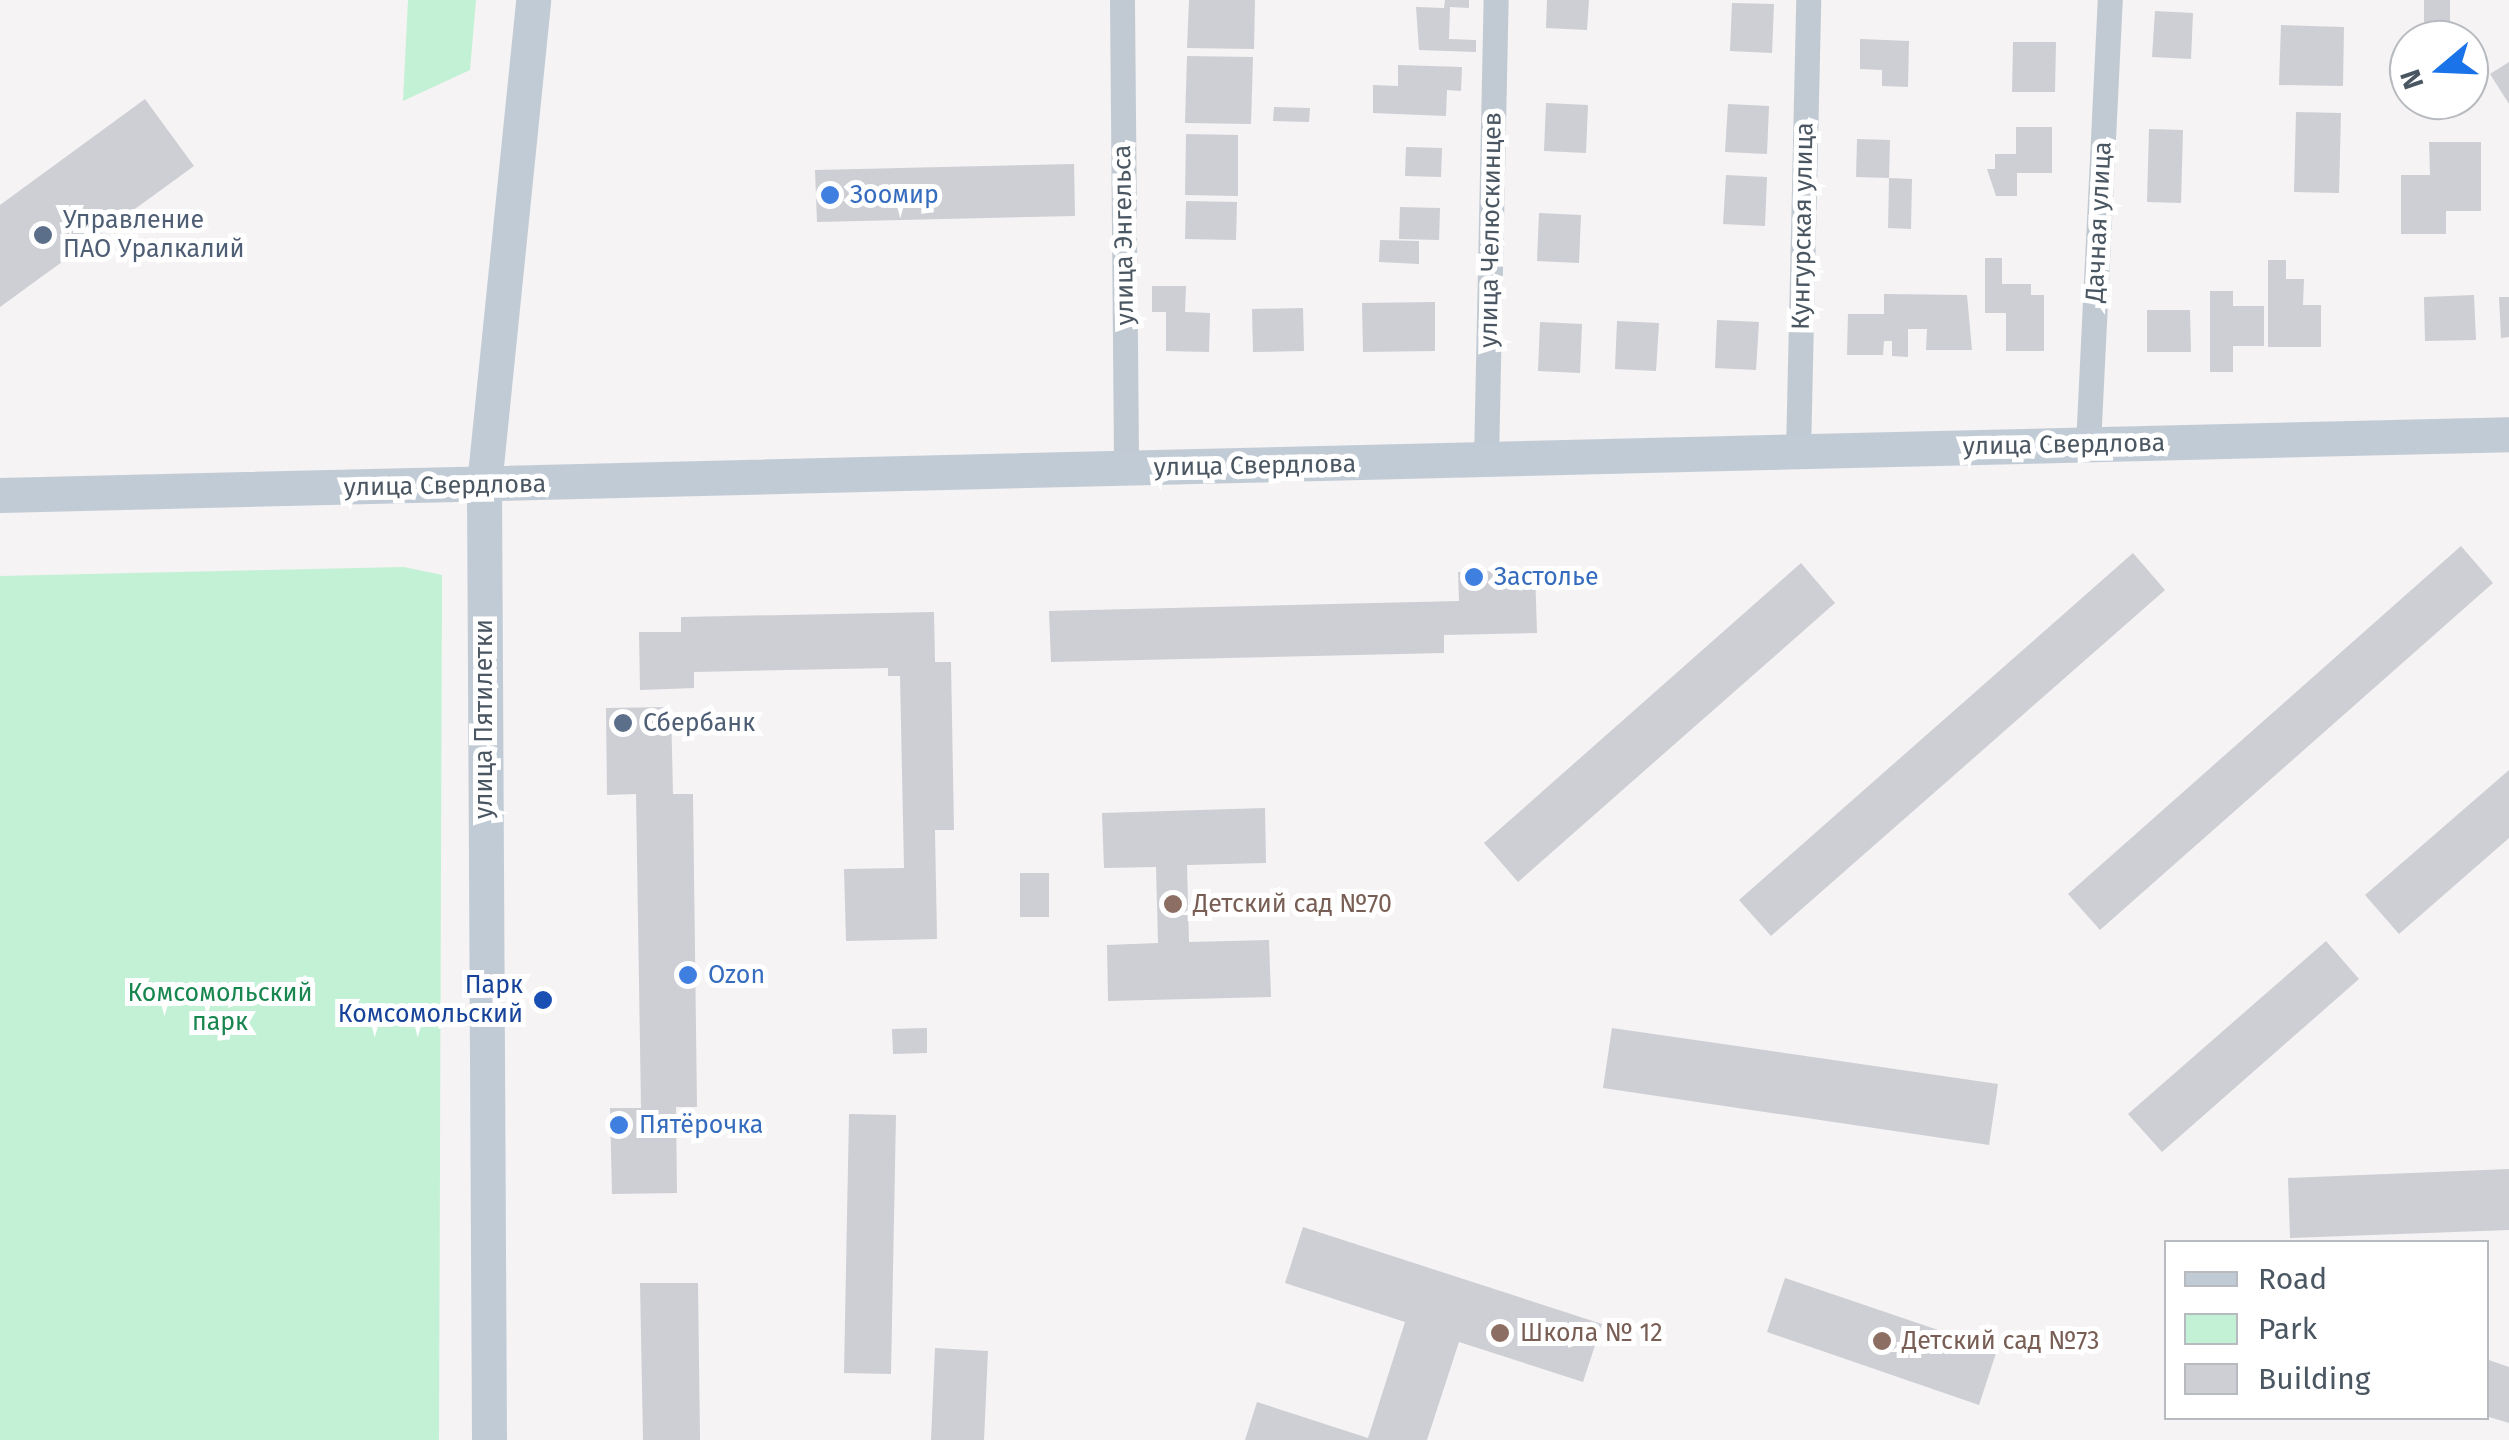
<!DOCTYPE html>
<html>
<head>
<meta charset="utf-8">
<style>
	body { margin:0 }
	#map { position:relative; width:2509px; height:1440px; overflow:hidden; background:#f5f3f3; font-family:"Fira Sans",sans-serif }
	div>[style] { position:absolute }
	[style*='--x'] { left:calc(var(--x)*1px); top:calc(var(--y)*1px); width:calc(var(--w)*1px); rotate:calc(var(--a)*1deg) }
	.green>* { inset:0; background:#c3f1d5 }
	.building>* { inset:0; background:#cdcfd5 }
	.street>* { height:25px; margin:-12.5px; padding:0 12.5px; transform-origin:12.5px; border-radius:12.5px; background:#c1cad2 }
	.secondary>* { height:35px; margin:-17.5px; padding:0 17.5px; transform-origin:17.5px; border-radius:17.5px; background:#c1cbd6 }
	.dots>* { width:28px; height:28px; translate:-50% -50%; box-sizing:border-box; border:5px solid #fff; border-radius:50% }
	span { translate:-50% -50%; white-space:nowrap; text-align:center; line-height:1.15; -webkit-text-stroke:10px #fff; paint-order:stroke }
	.shop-label { font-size:25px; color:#366cbe }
	.left { translate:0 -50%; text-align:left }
	.service-label { font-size:25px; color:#4e5e75 }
	.street-label { font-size:25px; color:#4a5661 }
	.education-label { font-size:25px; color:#785e54 }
	.transit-label { font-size:25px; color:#164399 }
	.right { translate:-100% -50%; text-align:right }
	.park-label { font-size:25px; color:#17864f }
	.legend { position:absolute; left:2164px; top:1240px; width:325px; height:180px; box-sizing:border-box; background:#fff; border:2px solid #b7bbc0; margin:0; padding:12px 18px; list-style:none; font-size:30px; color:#4a5661 }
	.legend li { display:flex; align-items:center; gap:20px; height:50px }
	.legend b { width:50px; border:2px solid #b7bbc0 }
	.north { position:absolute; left:2389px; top:20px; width:100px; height:100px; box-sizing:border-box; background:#fff; border:2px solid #b7bbc0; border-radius:50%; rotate:251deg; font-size:28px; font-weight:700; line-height:40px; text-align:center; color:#4a5661 }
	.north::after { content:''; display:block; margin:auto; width:35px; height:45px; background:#1a73e8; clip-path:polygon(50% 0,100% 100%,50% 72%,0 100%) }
</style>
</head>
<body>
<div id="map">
	<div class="green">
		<i style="clip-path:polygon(408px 0,476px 0,470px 70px,403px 101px)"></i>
		<i style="clip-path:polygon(404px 567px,442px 575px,439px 1440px,0 1440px,0 576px)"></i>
	</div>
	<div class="building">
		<i style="clip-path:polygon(1189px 0,1255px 0,1254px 49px,1187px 48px)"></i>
		<i style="clip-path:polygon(1445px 0,1469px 0,1469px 8px,1450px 7px,1449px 39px,1476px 40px,1476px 52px,1419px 50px,1416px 7px,1444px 8px)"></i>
		<i style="clip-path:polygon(1547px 0,1589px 0,1587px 30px,1546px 28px)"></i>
		<i style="clip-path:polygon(2424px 0,2450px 0,2450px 40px,2424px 40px)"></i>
		<i style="clip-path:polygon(1732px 3px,1774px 4px,1772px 53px,1730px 51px)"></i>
		<i style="clip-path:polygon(2155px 11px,2193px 13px,2191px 59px,2152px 57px)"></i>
		<i style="clip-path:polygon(2281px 25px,2344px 27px,2343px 86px,2279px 85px)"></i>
		<i style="clip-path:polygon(1860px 39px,1909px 41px,1908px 87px,1882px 86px,1882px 70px,1860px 69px)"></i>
		<i style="clip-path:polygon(2013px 42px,2056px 42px,2055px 92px,2012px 92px)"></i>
		<i style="clip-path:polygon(1187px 56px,1253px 57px,1251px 124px,1185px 123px)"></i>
		<i style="clip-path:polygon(2509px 62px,2509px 104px,2490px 74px)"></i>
		<i style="clip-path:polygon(1398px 65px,1462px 67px,1461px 91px,1447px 90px,1446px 116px,1373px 113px,1373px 85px,1398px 86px)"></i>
		<i style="clip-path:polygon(145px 99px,194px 166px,0 307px,0 205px)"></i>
		<i style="clip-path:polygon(1546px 103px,1588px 105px,1586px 153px,1544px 151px)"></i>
		<i style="clip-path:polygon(1728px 104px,1769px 106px,1767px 154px,1725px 152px)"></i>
		<i style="clip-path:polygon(1274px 107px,1310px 108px,1309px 122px,1273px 121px)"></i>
		<i style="clip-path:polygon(2296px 112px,2341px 113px,2339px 193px,2294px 192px)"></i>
		<i style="clip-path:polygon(2016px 127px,2052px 127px,2052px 173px,2017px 173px,2017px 196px,1996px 196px,1987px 169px,1995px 169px,1995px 154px,2016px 154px)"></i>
		<i style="clip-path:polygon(2149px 129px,2183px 130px,2181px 203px,2147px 202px)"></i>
		<i style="clip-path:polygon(1186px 134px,1238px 135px,1238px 196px,1185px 195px)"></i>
		<i style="clip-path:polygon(1857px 139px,1890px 140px,1889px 178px,1912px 179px,1911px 229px,1888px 228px,1889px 178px,1856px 177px)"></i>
		<i style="clip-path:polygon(2429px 142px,2481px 142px,2481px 211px,2446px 211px,2446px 234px,2401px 234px,2401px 175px,2430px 175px)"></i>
		<i style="clip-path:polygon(1406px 147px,1442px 148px,1441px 177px,1405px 176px)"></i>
		<i style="clip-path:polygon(1074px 164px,1075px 216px,817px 222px,815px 170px)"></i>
		<i style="clip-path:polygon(1726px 175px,1767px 177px,1765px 226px,1723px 224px)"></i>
		<i style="clip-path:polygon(1186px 201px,1237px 202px,1236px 240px,1185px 239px)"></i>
		<i style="clip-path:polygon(1400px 207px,1440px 208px,1439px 240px,1399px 239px)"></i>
		<i style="clip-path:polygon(1539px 213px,1581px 215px,1579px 263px,1537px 261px)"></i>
		<i style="clip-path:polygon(1380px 240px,1419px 241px,1419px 264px,1379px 262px)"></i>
		<i style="clip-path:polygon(1985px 258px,2002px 258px,2002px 284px,2031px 284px,2031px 295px,2044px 295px,2044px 351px,2006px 351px,2006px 313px,1985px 313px)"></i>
		<i style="clip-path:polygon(2268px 260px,2286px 260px,2286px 279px,2304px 279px,2303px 305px,2321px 305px,2321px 347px,2268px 347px)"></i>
		<i style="clip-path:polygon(1152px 286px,1186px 286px,1185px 312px,1210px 313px,1209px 352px,1166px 351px,1166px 312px,1152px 312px)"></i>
		<i style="clip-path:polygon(2210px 291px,2233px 291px,2233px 306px,2264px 306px,2264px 346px,2233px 346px,2233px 372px,2210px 372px)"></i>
		<i style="clip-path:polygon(1884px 294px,1967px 295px,1972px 350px,1926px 350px,1927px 329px,1908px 329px,1908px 357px,1892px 356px,1892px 341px,1884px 341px,1883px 355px,1847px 355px,1848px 314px,1884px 314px)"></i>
		<i style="clip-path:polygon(2474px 295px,2476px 340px,2425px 341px,2424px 297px)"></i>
		<i style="clip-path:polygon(2499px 297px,2509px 297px,2509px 337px,2501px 338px)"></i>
		<i style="clip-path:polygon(1435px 302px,1435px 351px,1363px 352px,1362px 303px)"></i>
		<i style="clip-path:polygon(1303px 308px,1304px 351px,1253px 352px,1252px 309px)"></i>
		<i style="clip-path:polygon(2147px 310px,2190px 310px,2191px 352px,2147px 352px)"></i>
		<i style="clip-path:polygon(1717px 320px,1759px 322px,1756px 370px,1715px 368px)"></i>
		<i style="clip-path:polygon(1617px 321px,1659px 323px,1656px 371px,1615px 369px)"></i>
		<i style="clip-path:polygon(1540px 322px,1582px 324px,1580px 373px,1538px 371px)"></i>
		<i style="clip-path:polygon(2461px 546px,2493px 583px,2100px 930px,2068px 894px)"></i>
		<i style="clip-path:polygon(2133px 553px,2165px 590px,1771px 936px,1739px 900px)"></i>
		<i style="clip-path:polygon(1801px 563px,1835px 603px,1518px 882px,1484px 843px)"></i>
		<i style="clip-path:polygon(1535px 570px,1537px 633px,1444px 635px,1444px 653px,1051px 662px,1049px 611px,1459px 601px,1458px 572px)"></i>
		<i style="clip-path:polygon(934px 612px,935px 662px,951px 662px,954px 830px,935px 830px,937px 939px,846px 941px,844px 869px,904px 868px,900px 676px,888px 676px,888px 668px,694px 672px,694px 688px,640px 690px,639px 632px,681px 632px,681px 617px)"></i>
		<i style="clip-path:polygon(671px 707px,673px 794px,693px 794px,697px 1107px,676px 1107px,677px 1193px,612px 1194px,610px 1108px,641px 1108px,636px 794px,607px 795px,606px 708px)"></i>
		<i style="clip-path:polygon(2509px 770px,2509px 838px,2399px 934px,2365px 895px)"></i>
		<i style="clip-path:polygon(1265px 808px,1266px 863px,1187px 865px,1189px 942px,1269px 940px,1271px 997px,1108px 1001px,1107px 945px,1158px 943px,1156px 867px,1104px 868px,1102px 813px)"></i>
		<i style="clip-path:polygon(1020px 873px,1049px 873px,1049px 917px,1020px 917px)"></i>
		<i style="clip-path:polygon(2326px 941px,2359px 979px,2162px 1152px,2128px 1114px)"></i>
		<i style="clip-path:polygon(927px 1028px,927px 1053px,893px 1054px,892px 1029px)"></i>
		<i style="clip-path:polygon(1612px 1028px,1998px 1084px,1989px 1145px,1603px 1088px)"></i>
		<i style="clip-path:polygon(849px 1114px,896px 1115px,891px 1374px,844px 1373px)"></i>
		<i style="clip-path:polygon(2509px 1169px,2509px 1230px,2290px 1238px,2288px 1178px)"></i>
		<i style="clip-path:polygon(1303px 1227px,1602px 1324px,1583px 1382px,1459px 1342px,1427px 1440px,1245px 1440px,1257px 1402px,1368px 1438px,1405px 1322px,1285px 1283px)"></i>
		<i style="clip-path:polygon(1785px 1278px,1997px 1350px,1979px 1405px,1767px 1332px)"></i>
		<i style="clip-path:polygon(640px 1283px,698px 1283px,700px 1440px,643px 1440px)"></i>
		<i style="clip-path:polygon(935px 1348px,988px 1351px,984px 1440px,931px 1440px)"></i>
		<i style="clip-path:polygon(2486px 1359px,2509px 1367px,2509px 1423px,2486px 1416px)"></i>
	</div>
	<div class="street">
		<i style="--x:1122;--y:0;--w:469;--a:89.5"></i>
		<i style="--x:2088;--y:445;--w:446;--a:-87.2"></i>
		<i style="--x:1798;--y:452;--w:452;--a:-88.7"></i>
		<i style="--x:1486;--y:460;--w:460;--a:-88.8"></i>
	</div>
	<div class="secondary">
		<i style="--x:0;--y:495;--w:2510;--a:-1.39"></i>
		<i style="--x:489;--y:1440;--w:955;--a:-90.3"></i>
		<i style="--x:484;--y:485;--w:487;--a:-84.2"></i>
	</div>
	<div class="dots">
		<i style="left:830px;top:195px;background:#3f7fe0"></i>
		<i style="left:43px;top:235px;background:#5c6f8a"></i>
		<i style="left:1474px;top:577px;background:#3f7fe0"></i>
		<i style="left:623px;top:723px;background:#5c6f8a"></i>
		<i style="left:1173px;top:904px;background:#8d6e63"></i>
		<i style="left:688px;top:975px;background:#3f7fe0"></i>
		<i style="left:543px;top:1000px;background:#1a4fb4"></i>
		<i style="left:619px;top:1125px;background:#3f7fe0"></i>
		<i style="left:1500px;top:1333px;background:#8d6e63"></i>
		<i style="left:1882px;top:1341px;background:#8d6e63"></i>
	</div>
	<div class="shop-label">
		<span class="left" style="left:850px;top:195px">Зоомир</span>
		<span class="left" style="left:1494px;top:577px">Застолье</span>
		<span class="left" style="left:708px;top:975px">Ozon</span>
		<span class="left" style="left:639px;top:1125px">Пятёрочка</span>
	</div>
	<div class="service-label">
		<span class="left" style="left:63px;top:235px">Управление<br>ПАО Уралкалий</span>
		<span class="left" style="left:643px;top:723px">Сбербанк</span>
	</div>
	<div class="street-label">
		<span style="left:2099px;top:222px;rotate:-87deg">Дачная улица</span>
		<span style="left:1803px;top:226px;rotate:-89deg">Кунгурская улица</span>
		<span style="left:1491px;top:230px;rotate:-89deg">улица Челюскинцев</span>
		<span style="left:1124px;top:235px;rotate:-91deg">улица Энгельса</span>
		<span style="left:2064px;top:445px;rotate:-1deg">улица Свердлова</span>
		<span style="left:1255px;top:466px;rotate:-1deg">улица Свердлова</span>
		<span style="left:445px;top:486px;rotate:-1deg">улица Свердлова</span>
		<span style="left:484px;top:719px;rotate:-90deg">улица Пятилетки</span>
	</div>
	<div class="education-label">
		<span class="left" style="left:1193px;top:904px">Детский сад №70</span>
		<span class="left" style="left:1520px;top:1333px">Школа № 12</span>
		<span class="left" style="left:1902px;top:1341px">Детский сад №73</span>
	</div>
	<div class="transit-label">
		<span class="right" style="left:523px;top:1000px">Парк<br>Комсомольский</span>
	</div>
	<div class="park-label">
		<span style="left:220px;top:1008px">Комсомольский<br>парк</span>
	</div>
	<ul class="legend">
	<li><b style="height:12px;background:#c1cbd6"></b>Road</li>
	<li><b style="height:28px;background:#c3f1d5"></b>Park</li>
	<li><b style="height:28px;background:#cdcfd5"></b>Building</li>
	</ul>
	<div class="north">N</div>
</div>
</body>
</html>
